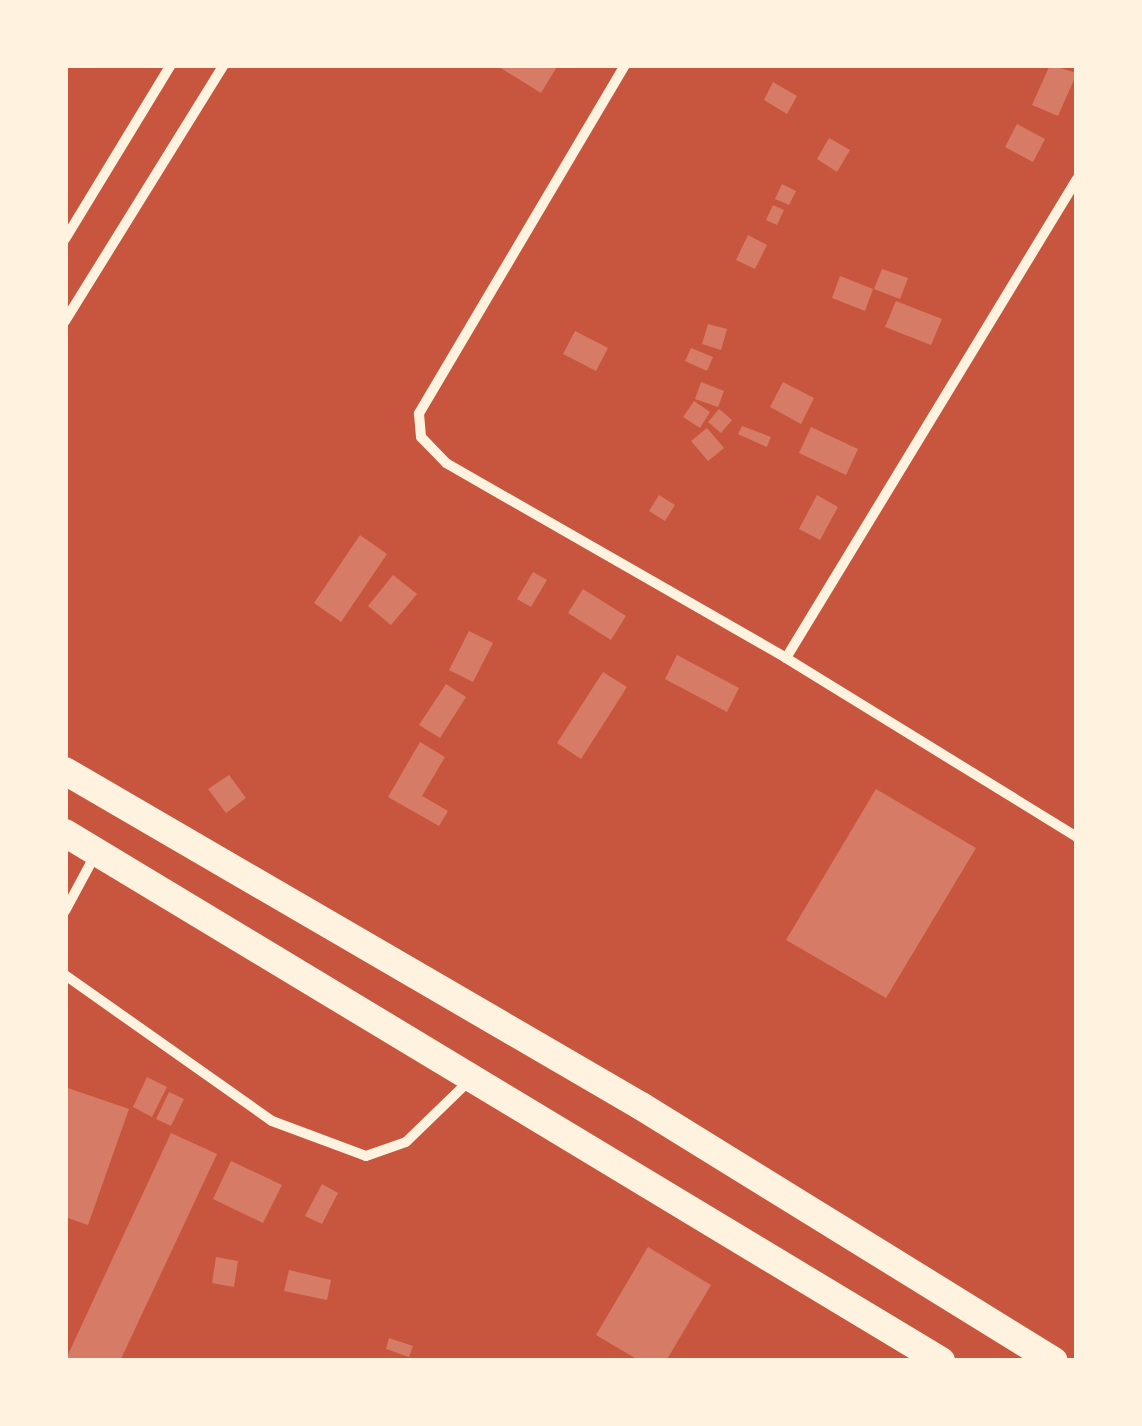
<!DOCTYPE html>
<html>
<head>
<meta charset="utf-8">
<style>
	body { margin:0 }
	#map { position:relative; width:1142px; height:1426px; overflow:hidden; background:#c8553d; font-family:"Varela Round",sans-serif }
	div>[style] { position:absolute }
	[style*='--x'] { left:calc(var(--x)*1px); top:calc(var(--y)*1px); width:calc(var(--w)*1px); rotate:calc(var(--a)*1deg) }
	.building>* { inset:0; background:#d67c66 }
	.minor>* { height:10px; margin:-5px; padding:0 5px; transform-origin:5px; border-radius:5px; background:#fff3e0 }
	.trunk>* { height:28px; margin:-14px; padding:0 14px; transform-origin:14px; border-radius:14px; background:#fff3e0 }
	span { translate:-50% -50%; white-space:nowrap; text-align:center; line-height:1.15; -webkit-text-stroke:8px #fff3e0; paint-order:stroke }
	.frame { position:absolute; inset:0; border:68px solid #fff3e0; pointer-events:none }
</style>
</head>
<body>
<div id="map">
	<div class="building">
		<i style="clip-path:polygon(496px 65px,558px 65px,541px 93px)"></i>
		<i style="clip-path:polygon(1050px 65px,1077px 73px,1058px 116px,1032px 105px)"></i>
		<i style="clip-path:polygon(773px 82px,797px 96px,787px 114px,764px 100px)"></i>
		<i style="clip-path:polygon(1017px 124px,1045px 139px,1033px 162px,1005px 147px)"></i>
		<i style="clip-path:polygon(829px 138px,850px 150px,837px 172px,817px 159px)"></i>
		<i style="clip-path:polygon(782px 184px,796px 191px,789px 205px,775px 199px)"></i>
		<i style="clip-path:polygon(773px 205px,784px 210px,777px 225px,766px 220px)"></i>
		<i style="clip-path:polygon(748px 235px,767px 245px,755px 269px,736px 260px)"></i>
		<i style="clip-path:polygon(882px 269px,908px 278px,900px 299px,874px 289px)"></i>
		<i style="clip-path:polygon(840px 276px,873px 289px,865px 311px,832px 298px)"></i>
		<i style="clip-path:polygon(896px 301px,942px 319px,931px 345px,885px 327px)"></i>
		<i style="clip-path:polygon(708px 324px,727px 329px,721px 350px,702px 344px)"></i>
		<i style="clip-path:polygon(575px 331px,608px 348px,596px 371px,563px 354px)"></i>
		<i style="clip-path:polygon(691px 348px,713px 357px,707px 371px,685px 361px)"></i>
		<i style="clip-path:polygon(701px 382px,724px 391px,718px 407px,695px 399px)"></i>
		<i style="clip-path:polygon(783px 382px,814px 398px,801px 424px,770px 407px)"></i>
		<i style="clip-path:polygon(694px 401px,710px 412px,700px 428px,683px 417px)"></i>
		<i style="clip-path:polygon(719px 409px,732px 420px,721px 433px,708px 422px)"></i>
		<i style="clip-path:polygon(742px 426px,771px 437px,767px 447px,738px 434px)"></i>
		<i style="clip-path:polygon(811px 427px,858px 449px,846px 475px,799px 453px)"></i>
		<i style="clip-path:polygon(707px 428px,724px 448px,708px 461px,691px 441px)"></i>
		<i style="clip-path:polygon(659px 495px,675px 505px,665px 521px,649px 511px)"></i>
		<i style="clip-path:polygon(817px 495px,838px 507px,820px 540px,799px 529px)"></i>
		<i style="clip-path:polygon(360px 535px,387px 554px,341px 622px,314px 603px)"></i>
		<i style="clip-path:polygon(533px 572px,547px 580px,531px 607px,517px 599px)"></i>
		<i style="clip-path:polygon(393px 575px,417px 594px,391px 625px,368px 606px)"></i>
		<i style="clip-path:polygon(583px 589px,626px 616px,611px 640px,568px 613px)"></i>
		<i style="clip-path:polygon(469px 631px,493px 643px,473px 682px,449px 670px)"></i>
		<i style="clip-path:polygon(677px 655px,739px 688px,727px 712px,665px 679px)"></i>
		<i style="clip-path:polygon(603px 672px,627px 687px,581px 759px,557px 743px)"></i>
		<i style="clip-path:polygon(446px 684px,466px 697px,440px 738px,419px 725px)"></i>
		<i style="clip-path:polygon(420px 742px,445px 757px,422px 796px,448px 811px,439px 826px,388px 797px)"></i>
		<i style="clip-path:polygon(229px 775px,246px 798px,226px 813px,208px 789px)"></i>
		<i style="clip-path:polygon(876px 789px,976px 848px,886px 998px,786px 940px)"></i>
		<i style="clip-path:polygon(147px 1077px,167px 1087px,152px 1117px,133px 1107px)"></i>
		<i style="clip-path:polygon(65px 1087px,129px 1109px,88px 1225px,65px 1217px)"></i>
		<i style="clip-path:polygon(169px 1092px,184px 1099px,171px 1126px,156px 1119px)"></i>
		<i style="clip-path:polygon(171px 1133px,217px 1154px,120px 1361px,65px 1361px)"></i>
		<i style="clip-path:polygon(231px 1161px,282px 1185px,263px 1223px,213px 1199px)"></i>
		<i style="clip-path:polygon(322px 1184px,338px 1193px,322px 1224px,305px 1216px)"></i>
		<i style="clip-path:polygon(648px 1247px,711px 1285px,666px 1361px,640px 1361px,596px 1335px)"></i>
		<i style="clip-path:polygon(216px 1257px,238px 1261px,234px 1287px,212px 1283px)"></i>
		<i style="clip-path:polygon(289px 1270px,331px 1280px,327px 1300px,284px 1291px)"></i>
		<i style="clip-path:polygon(389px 1338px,413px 1346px,409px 1357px,386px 1349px)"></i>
	</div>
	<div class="minor">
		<i style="--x:625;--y:65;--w:405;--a:120.6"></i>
		<i style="--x:419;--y:414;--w:23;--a:85"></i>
		<i style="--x:421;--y:437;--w:36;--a:46"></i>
		<i style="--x:446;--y:463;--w:392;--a:29.8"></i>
		<i style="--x:786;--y:658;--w:342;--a:31.6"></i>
		<i style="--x:65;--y:239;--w:204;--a:-58.7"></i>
		<i style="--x:65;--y:321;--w:301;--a:-58.2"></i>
		<i style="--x:786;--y:658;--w:560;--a:-58.72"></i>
		<i style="--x:65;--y:911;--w:64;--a:-61.8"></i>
		<i style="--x:65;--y:975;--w:253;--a:35.2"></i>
		<i style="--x:272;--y:1121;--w:100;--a:20.4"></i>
		<i style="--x:366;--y:1156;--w:42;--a:-19.3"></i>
		<i style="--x:406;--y:1142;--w:92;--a:-44.1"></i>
	</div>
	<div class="trunk">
		<i style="--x:65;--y:771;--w:666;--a:30.18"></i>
		<i style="--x:641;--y:1106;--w:485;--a:31.7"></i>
		<i style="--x:65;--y:833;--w:1023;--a:31.08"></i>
	</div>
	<div class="frame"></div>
</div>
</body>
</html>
